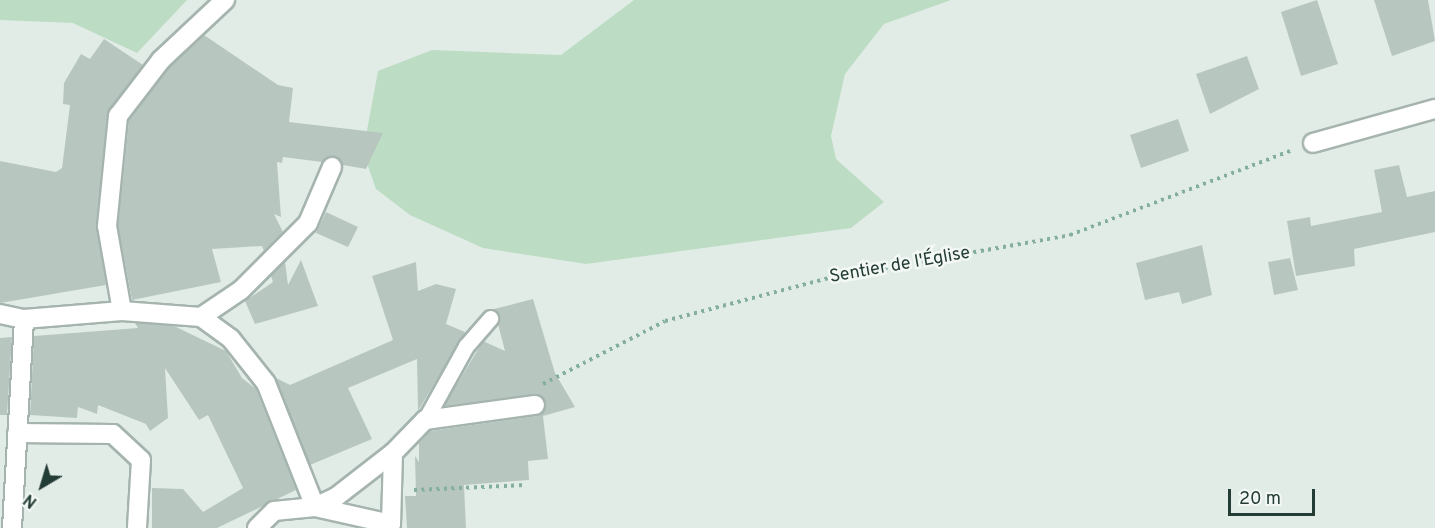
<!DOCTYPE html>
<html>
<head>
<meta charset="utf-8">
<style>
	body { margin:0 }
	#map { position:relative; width:1435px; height:528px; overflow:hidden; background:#e2ece7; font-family:Overpass,sans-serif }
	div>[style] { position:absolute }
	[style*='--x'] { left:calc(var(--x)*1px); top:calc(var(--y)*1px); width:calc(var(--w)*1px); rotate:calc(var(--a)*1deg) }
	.green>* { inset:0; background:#bcdcc4 }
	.building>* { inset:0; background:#b8c6c0 }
	.path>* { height:4px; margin-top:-2px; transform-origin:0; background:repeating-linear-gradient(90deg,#84aea0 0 3px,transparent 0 7.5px) }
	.roads { filter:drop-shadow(2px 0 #a5b4ae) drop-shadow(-2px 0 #a5b4ae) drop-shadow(0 2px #a5b4ae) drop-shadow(0 -2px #a5b4ae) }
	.service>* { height:15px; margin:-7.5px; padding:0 7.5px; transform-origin:7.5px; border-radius:7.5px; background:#fff }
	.minor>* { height:18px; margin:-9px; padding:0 9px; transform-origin:9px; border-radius:9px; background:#fff }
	span { translate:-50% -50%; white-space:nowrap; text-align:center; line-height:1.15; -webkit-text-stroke:5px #f3f8f5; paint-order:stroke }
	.street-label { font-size:18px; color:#233c35 }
	.north { position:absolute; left:12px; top:456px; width:60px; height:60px; -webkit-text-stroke:4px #f3f8f5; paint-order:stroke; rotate:218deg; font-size:16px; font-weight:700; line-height:24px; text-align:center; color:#233c35 }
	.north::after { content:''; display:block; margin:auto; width:21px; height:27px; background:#233c35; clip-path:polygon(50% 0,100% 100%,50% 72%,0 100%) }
	.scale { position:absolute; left:1228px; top:489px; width:87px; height:27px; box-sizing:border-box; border:3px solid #233c35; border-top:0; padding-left:8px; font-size:18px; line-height:21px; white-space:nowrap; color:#233c35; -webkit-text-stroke:4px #f3f8f5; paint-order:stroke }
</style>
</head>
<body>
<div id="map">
	<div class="green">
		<i style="clip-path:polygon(0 0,187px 0,137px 53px,73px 23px,0 20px)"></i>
		<i style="clip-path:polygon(634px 0,951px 0,884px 24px,845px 74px,831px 136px,836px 159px,884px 202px,851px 228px,586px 264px,483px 248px,410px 215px,376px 189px,363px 152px,378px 71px,432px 50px,561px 55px)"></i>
	</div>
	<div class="building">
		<i style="clip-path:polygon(1317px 0,1338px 64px,1301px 76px,1281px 12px)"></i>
		<i style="clip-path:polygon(1374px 0,1428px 0,1435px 41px,1392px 56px)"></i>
		<i style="clip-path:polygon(204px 35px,278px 85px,293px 88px,289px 122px,383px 133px,366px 169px,343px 165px,331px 156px,322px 162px,283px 157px,282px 163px,277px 162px,281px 217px,274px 214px,283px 232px,264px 251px,262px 246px,212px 249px,221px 282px,132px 300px,118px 226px,129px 120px,169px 68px)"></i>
		<i style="clip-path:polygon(104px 39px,143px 65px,107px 115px,96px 225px,106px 285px,0 303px,0 161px,56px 172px,62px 168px,70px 105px,63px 104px,64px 83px,81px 54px,90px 59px)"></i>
		<i style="clip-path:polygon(1247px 56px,1259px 89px,1210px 114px,1196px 74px)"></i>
		<i style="clip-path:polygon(1178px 119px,1189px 151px,1141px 168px,1130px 135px)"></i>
		<i style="clip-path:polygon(1399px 165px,1407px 197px,1435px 191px,1435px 232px,1354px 249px,1355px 266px,1296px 276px,1287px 221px,1310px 217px,1311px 226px,1382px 212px,1374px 170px)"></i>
		<i style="clip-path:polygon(326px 212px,358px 227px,348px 247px,316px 233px)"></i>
		<i style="clip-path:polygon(1202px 245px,1212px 295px,1182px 304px,1179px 292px,1145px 300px,1136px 263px)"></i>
		<i style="clip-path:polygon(1290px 258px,1298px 290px,1274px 295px,1268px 262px)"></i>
		<i style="clip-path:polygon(301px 260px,318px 306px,255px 324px,245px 301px,273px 282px,271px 276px,285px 262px,288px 285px)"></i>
		<i style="clip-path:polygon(416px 262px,418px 291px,436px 284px,456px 289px,446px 324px,465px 332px,418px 411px,417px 359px,348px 388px,372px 439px,310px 465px,276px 378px,290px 385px,393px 340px,372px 276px)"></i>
		<i style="clip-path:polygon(533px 299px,555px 373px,575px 407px,543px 416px,548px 459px,528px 461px,529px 480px,464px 485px,466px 528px,407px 528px,405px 496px,416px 496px,415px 456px,419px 462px,419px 443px,430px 431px,537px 416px,545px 410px,544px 399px,534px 394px,444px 406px,483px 341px,505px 351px,494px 309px)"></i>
		<i style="clip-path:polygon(135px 323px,174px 326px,226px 351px,242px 378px,256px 389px,296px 490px,217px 528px,152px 528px,152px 488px,183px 489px,203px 512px,243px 488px,208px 415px,199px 420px,165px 368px,168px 418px,150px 431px,146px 424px,98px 405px,97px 414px,78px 407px,77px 418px,30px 415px,34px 336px,138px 328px)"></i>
		<i style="clip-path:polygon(12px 337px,7px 415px,0 415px,0 338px)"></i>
	</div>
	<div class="path">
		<i style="--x:543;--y:384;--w:137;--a:-27.3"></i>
		<i style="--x:665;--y:321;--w:174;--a:-14.7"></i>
		<i style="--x:833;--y:277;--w:241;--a:-10"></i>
		<i style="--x:1070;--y:235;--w:239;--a:-20.9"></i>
		<i style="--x:414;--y:490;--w:112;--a:-2.6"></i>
	</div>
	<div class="roads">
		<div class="service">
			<i style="--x:425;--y:420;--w:85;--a:-61"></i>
			<i style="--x:466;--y:346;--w:37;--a:-49"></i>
		</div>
		<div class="minor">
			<i style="--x:1313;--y:143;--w:127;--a:-15.6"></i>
			<i style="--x:122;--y:311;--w:86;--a:-100"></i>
			<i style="--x:107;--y:226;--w:111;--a:-84.3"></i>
			<i style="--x:118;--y:116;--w:71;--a:-52.5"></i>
			<i style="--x:161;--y:60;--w:88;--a:-43.2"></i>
			<i style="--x:0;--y:314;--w:25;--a:12"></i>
			<i style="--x:24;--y:319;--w:98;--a:-4.7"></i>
			<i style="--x:122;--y:311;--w:79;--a:4.3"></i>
			<i style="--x:201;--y:317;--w:37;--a:36"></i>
			<i style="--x:231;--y:339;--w:56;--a:51.5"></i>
			<i style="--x:266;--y:383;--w:133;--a:68.4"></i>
			<i style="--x:201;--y:317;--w:48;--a:-34"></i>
			<i style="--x:241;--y:290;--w:95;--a:-45"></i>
			<i style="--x:308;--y:223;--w:61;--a:-66.8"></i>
			<i style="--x:17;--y:433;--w:96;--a:0.6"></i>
			<i style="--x:113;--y:434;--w:38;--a:43"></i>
			<i style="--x:141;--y:460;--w:68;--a:93.4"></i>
			<i style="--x:393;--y:453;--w:46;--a:-45.9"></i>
			<i style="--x:425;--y:420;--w:111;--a:-7.8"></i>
			<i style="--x:12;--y:528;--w:209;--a:-86.7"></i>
			<i style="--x:257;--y:528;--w:24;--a:-45"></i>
			<i style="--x:274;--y:511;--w:41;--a:-5.6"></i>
			<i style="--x:315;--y:507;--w:23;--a:-25"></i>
			<i style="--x:336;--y:497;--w:72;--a:-37.7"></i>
			<i style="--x:393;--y:453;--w:71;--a:91.6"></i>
			<i style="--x:391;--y:524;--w:78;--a:-167.4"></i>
		</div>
	</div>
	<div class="street-label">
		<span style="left:900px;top:266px;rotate:-10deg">Sentier de l'Église</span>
	</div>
	<div class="north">N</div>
	<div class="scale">20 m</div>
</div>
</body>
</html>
